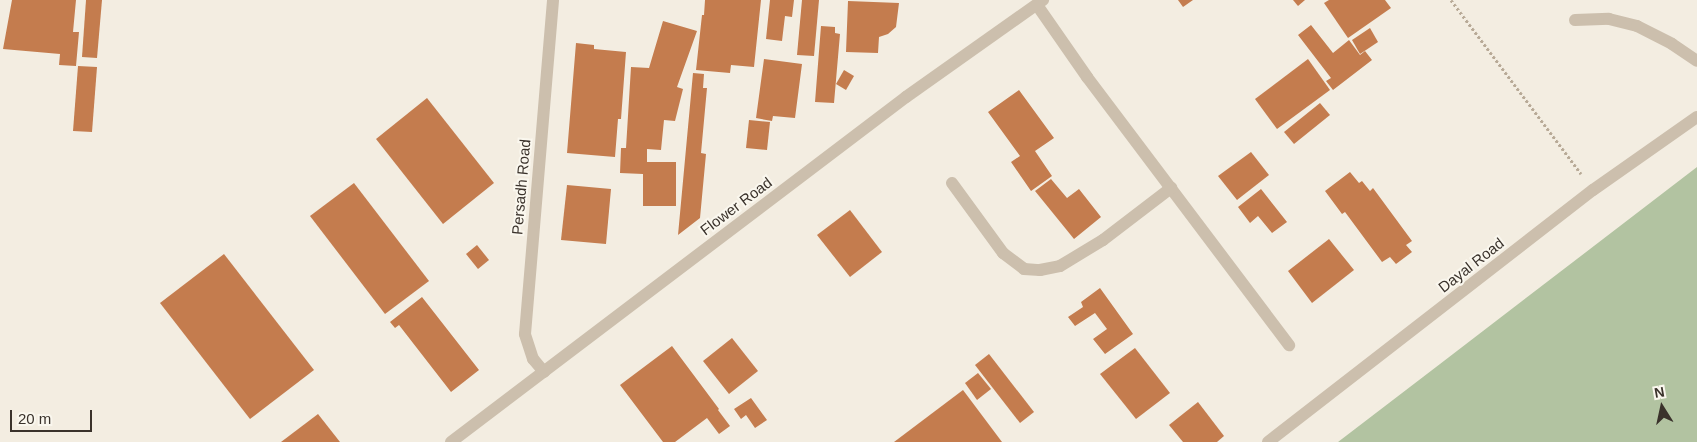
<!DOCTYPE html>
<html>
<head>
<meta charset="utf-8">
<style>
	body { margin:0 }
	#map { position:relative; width:1697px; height:442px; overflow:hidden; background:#f3ede1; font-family:Helvetica,sans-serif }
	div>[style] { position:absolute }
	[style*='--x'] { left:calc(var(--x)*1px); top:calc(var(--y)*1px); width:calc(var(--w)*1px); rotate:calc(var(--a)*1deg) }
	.green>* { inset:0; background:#b2c3a1 }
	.building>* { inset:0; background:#c47c4e }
	.path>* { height:3px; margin-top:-1.5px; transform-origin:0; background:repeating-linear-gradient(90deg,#b8aa97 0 2.5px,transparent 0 5px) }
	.minor>* { height:12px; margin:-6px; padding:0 6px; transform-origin:6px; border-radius:6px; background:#ccbfad }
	span { translate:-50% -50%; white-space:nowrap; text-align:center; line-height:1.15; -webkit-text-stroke:4px #faf7ee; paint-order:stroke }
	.street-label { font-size:15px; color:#3a322b }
	.north { position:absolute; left:1637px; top:382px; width:50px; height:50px; -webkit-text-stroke:4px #faf7ee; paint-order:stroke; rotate:350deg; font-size:14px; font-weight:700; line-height:20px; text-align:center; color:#3a322b }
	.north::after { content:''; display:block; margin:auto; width:18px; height:22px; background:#3a322b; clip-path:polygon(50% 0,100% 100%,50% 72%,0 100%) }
	.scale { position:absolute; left:10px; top:410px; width:82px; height:22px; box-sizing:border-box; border:2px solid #3a322b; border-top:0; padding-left:6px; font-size:15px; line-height:18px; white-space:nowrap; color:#3a322b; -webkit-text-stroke:4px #faf7ee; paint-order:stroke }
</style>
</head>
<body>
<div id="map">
	<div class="green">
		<i style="clip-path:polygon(1697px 167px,1697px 442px,1338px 442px,1440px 364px)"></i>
	</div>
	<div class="building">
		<i style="clip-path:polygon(12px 0,76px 0,73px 32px,79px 32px,76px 66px,59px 65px,60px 54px,3px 49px)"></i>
		<i style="clip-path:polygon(86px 0,102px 0,97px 58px,82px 57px)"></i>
		<i style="clip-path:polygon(705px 0,761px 0,754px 67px,731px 65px,730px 73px,696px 70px,702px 15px,704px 15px)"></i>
		<i style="clip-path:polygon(770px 0,794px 0,792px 17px,785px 16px,782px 41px,766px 39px)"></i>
		<i style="clip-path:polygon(802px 0,819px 0,814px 56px,797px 55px)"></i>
		<i style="clip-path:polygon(1178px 0,1193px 0,1183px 7px)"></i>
		<i style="clip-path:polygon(1293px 0,1305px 0,1298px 6px)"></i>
		<i style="clip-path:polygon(1329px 0,1385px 0,1391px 8px,1348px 38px,1324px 3px)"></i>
		<i style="clip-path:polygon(848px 1px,899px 3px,896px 27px,888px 34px,879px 37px,878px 53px,846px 52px)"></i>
		<i style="clip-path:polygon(663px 21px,697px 31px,677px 87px,683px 89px,675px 121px,664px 120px,661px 150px,647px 149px,647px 162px,676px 162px,676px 206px,643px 206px,643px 174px,620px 173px,621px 148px,626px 148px,631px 67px,649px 68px)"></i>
		<i style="clip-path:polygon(1311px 25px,1333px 53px,1349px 40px,1360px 55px,1365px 51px,1372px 60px,1333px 90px,1326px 81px,1331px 78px,1298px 35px)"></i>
		<i style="clip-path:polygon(821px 26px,835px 27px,835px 33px,840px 34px,834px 103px,815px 102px)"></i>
		<i style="clip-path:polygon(1370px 28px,1378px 42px,1360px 54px,1352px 40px)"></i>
		<i style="clip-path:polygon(576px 43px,594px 45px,594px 49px,626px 52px,621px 119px,618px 119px,615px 157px,567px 153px)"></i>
		<i style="clip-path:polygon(764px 59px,802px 64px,795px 118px,773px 116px,772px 121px,756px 118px)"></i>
		<i style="clip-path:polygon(1308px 59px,1330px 90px,1277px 129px,1255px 99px)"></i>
		<i style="clip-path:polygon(78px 66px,97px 67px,92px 132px,73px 131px)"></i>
		<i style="clip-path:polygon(844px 70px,854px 76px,846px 90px,836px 84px)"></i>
		<i style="clip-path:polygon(693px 73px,704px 74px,703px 88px,707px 88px,701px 153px,706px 154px,700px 218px,678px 235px)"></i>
		<i style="clip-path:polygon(1019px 90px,1054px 138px,1035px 151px,1052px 176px,1031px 191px,1011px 162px,1020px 156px,988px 112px)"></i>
		<i style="clip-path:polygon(427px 98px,494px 183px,443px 224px,376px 139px)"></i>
		<i style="clip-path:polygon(1320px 103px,1330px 115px,1294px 144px,1284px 132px)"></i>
		<i style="clip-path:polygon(749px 120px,770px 122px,767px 150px,746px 148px)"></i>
		<i style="clip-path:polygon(1251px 152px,1269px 175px,1237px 200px,1218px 176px)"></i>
		<i style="clip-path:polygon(1350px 172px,1359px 183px,1362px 181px,1370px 191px,1373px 188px,1412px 241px,1406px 245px,1412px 252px,1396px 264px,1390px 257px,1382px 262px,1345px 212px,1342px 214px,1325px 191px)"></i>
		<i style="clip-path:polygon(1051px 179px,1067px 198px,1079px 189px,1101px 217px,1074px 239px,1035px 191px)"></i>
		<i style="clip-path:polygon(354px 183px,429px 281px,385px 314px,310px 216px)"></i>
		<i style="clip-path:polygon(567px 185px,611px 189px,606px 244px,561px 240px)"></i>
		<i style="clip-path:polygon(1261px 189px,1287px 222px,1272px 233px,1258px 216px,1250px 223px,1238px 207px)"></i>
		<i style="clip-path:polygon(850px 210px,882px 252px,850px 277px,817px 235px)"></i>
		<i style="clip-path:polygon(1329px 239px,1354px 270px,1312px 303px,1288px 271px)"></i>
		<i style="clip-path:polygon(477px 245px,489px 260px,478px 269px,466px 254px)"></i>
		<i style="clip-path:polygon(224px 254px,314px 370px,250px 419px,160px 303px)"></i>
		<i style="clip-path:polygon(1100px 288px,1133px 334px,1105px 354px,1093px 339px,1107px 329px,1095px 313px,1075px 326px,1068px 317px,1083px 307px,1081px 302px)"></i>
		<i style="clip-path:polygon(422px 297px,479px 370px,451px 392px,399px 325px,395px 328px,390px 322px)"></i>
		<i style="clip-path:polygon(732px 338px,758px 371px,729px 394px,703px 361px)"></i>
		<i style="clip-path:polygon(672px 346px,719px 409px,718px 410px,730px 426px,719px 434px,707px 418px,675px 442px,663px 442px,620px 385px)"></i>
		<i style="clip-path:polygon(1135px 348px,1170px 393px,1136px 419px,1100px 374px)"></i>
		<i style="clip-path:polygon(989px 354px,1034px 412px,1020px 423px,975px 365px)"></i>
		<i style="clip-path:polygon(978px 373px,991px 389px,977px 400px,965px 383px)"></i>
		<i style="clip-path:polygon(963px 390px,1002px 442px,894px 442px)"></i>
		<i style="clip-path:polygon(751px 398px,767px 420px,755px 428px,746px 415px,741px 419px,734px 409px)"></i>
		<i style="clip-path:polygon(1198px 402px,1224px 436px,1217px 442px,1183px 442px,1169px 425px)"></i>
		<i style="clip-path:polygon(318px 414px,340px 442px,281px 442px)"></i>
	</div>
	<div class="path">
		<i style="--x:1451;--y:0;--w:217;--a:53.2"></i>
	</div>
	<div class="minor">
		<i style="--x:1037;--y:5;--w:88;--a:55.2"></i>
		<i style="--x:1087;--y:77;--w:336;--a:53"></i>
		<i style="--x:1575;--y:20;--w:34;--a:-2"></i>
		<i style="--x:1609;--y:19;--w:29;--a:14"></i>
		<i style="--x:1637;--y:26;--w:39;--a:27"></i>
		<i style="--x:1672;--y:44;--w:30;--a:34"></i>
		<i style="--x:952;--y:183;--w:87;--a:53.9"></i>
		<i style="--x:1003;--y:253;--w:26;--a:37"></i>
		<i style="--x:1024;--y:269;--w:16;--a:4"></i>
		<i style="--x:1040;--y:270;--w:20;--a:-11"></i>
		<i style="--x:1060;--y:266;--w:50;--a:-31.2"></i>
		<i style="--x:1103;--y:240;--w:86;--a:-37.4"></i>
		<i style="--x:544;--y:372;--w:17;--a:-130"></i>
		<i style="--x:533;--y:359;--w:26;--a:-108"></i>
		<i style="--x:525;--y:334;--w:335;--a:-85.2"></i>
		<i style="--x:451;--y:442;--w:571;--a:-37.17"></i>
		<i style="--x:906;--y:97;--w:168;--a:-35.3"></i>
		<i style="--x:1268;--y:442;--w:411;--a:-37.8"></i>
		<i style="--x:1593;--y:190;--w:127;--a:-35.1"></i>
	</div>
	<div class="street-label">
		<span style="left:521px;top:187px;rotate:-85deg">Persadh Road</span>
		<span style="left:736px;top:206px;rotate:-37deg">Flower Road</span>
		<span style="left:1471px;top:265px;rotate:-38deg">Dayal Road</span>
	</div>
	<div class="north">N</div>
	<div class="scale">20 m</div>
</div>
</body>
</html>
